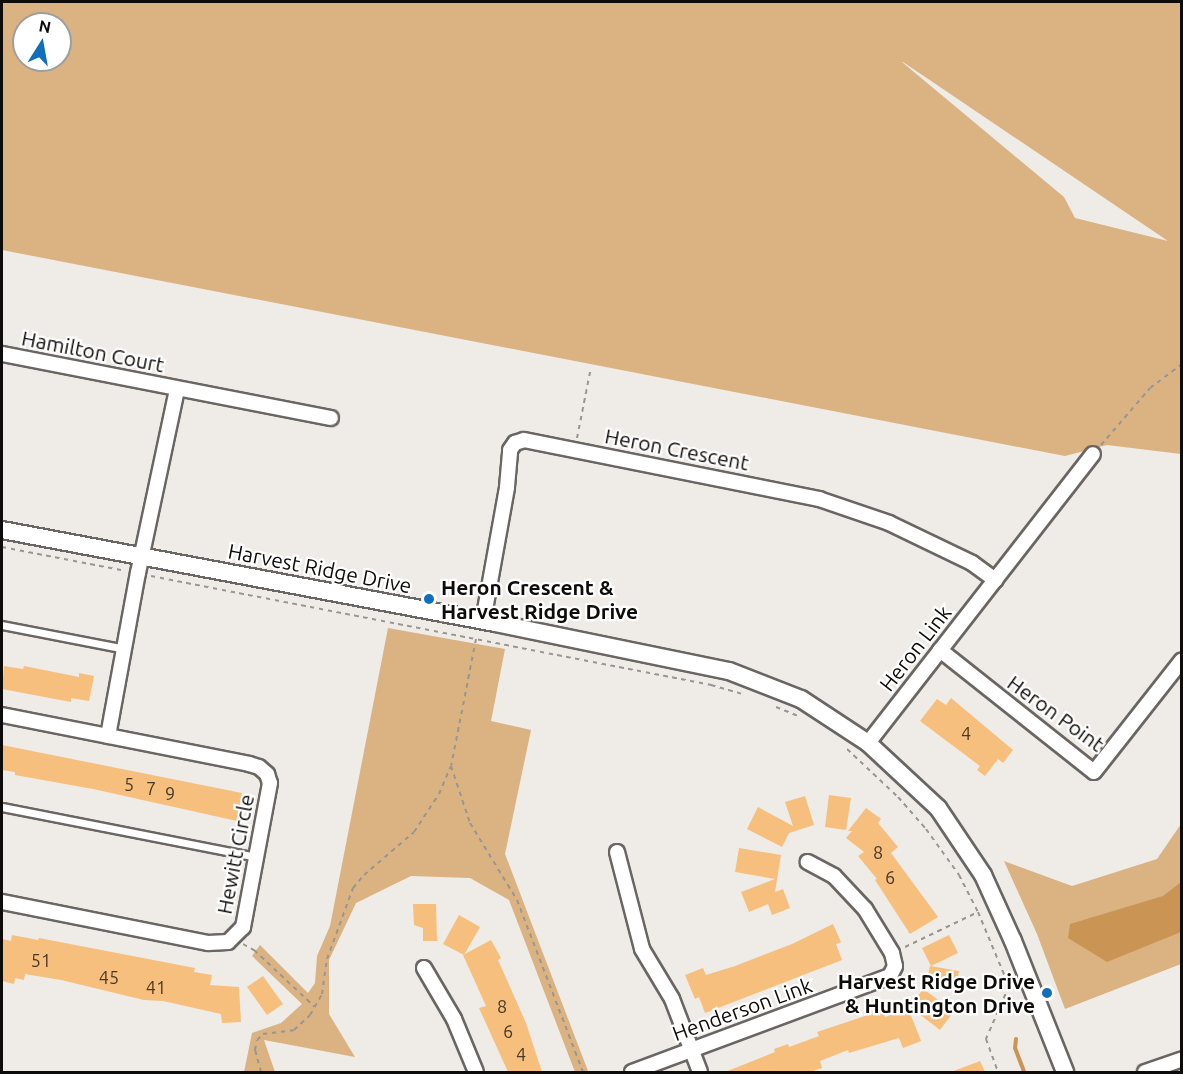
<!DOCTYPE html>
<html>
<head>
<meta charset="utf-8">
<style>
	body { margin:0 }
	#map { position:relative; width:1183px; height:1074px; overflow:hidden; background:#efebe6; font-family:Ubuntu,sans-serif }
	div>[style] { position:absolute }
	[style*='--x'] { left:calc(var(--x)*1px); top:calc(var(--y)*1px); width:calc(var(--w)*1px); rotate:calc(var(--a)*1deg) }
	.green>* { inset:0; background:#dbb282 }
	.water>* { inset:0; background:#ca9554 }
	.stream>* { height:4px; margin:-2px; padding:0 2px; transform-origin:2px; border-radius:2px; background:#ca9554 }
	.building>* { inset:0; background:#f7bf7e }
	.path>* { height:2px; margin-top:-1px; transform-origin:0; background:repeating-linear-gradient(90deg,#999692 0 4.5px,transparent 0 9px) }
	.roads { filter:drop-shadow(2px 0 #6a6663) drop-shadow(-2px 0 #6a6663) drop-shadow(0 2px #6a6663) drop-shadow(0 -2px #6a6663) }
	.service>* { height:7px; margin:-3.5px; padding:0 3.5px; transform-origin:3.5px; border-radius:3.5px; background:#fff }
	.minor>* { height:14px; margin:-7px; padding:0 7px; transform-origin:7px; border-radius:7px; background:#fff }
	.tertiary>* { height:16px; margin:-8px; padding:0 8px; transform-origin:8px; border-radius:8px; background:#fff }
	.dots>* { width:16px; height:16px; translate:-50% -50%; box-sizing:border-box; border:3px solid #fff; border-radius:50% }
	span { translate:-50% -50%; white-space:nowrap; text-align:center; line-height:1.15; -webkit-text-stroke:4.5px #fff; paint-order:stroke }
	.number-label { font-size:18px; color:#483927 }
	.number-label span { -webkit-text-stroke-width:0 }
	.street-label { font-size:21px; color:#0d0c0a }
	.poi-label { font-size:21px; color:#0d0c0a; font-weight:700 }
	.left { translate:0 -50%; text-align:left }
	.right { translate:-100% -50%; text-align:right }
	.frame { position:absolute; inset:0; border:3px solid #0d0c0a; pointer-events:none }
	.north { position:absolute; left:12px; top:12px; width:60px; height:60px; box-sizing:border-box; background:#fff; border:2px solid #9e9e9d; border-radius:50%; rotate:11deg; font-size:16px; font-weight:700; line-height:24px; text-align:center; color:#0d0c0a }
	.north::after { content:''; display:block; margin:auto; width:21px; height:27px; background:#106ebb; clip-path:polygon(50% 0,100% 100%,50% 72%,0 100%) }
</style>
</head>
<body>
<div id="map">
	<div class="green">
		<i style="clip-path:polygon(evenodd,2px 2px,1181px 2px,1181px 454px,1107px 445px,1065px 456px,2px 250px,2px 2px,24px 24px,60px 24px,60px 60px,24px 60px,24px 24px,2px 2px,902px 62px,903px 62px,1168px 241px,1075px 218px,1064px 197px,902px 62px)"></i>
		<i style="clip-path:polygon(388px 628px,505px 649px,491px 721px,531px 730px,505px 854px,588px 1071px,575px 1072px,509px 900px,470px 878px,411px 876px,356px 903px,329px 960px,329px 1014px,355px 1057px,264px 1040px,275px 1072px,244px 1072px,252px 1033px,281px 1023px,302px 1004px,252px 956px,260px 945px,308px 993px,315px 983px,317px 956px,330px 926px)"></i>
		<i style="clip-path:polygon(1181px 824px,1181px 964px,1065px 1009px,1037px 934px,1004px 861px,1072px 886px,1157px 859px)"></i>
	</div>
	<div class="water">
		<i style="clip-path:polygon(1181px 882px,1181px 932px,1107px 962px,1068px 938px,1070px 924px,1163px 896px)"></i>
	</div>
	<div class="stream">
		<i style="--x:1016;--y:1039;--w:9;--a:96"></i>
		<i style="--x:1015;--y:1048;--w:26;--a:69"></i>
	</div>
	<div class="building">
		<i style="clip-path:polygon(4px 666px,23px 669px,24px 666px,79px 677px,79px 673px,94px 676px,89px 701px,71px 698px,71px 702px,2px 689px)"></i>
		<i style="clip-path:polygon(951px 698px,1013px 750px,1003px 763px,998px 759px,985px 776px,977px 770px,980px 766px,920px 721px,937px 699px,946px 705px)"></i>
		<i style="clip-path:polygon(2px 745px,242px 793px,237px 821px,93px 789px,15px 775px,15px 772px,2px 770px)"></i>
		<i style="clip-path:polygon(829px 795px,851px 798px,846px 830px,825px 827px)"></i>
		<i style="clip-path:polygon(805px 796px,814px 825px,789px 833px,782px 847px,747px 829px,758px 807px,793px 826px,785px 802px)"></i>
		<i style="clip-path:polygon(866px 808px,881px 819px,878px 823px,898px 847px,891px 853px,938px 917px,910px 934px,875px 880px,877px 879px,858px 856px,864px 852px,846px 838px,852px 831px,848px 831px)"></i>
		<i style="clip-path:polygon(739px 848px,781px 855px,775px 892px,783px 889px,790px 908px,772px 915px,768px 904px,749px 912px,741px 892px,775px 879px,735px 872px)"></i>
		<i style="clip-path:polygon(413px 904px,436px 904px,437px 941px,423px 941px,423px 928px,414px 925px)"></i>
		<i style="clip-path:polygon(459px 915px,480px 927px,464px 955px,443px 944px)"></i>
		<i style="clip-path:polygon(833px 924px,841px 942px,836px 944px,842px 960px,705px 1013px,699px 997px,695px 999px,685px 975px,703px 968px,706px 975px,735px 966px,792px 944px)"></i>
		<i style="clip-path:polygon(12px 935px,38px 940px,39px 938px,195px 968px,194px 972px,212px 975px,210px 985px,239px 987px,241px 1022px,222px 1023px,221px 1014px,163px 1001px,144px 1000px,61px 980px,25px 974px,24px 980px,15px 978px,14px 984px,2px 981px,2px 939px,11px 941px)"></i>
		<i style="clip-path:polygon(949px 935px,958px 953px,931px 966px,922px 948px)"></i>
		<i style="clip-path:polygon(491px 940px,501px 958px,498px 960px,526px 1023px,542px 1072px,508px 1072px,479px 1008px,486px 1006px,463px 955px)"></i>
		<i style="clip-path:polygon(930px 966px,959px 971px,956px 990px,926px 985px)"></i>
		<i style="clip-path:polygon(263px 976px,283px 1004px,267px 1015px,247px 987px)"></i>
		<i style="clip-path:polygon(923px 989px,954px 1011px,940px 1030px,910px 1007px)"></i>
		<i style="clip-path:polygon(908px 1008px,921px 1041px,903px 1048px,899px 1038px,849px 1053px,848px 1050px,820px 1061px,822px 1068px,810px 1072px,725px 1072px,775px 1052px,774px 1049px,788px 1044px,789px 1047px,819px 1036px,817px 1032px,883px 1010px,885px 1017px)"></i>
		<i style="clip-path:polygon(980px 1061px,985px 1072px,951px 1072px)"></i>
	</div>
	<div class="path">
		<i style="--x:577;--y:438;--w:72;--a:-78.8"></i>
		<i style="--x:1101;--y:445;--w:75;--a:-49.3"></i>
		<i style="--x:1150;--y:388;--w:40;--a:-37"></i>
		<i style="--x:2;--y:547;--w:125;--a:11"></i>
		<i style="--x:151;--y:576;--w:571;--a:11.01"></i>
		<i style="--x:711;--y:685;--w:35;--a:16"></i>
		<i style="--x:476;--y:639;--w:129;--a:101.1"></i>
		<i style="--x:451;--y:766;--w:60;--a:71.6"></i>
		<i style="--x:470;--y:823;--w:90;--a:58.6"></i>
		<i style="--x:517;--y:900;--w:184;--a:69"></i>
		<i style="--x:776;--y:707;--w:24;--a:22"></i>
		<i style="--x:847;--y:749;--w:70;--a:43.3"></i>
		<i style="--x:898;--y:797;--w:43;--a:48.8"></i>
		<i style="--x:926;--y:829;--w:57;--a:54.3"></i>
		<i style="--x:959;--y:875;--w:42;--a:62.8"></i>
		<i style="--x:978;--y:912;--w:80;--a:67.3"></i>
		<i style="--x:1009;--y:986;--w:58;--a:113.5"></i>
		<i style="--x:986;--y:1039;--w:35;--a:70"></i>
		<i style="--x:243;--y:944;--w:13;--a:29"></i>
		<i style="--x:254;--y:950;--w:83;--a:43.1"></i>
		<i style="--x:905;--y:947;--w:81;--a:-25.6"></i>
		<i style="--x:261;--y:1072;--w:23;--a:-105"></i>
		<i style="--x:255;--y:1050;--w:10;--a:-79"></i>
		<i style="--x:257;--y:1040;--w:8;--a:-45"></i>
		<i style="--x:263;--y:1034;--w:31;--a:-7"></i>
		<i style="--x:294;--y:1030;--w:22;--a:-43"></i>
		<i style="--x:310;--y:1015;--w:24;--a:-60"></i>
		<i style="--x:322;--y:994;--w:35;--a:-82"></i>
		<i style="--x:327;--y:959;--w:76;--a:-69.9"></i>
		<i style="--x:353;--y:888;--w:17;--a:-50"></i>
		<i style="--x:364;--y:875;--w:66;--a:-40.7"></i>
		<i style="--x:414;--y:832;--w:45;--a:-56.7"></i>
		<i style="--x:439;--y:794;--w:30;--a:-67"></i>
	</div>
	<div class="roads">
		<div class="service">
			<i style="--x:2;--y:625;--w:125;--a:11"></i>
			<i style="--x:2;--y:807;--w:259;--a:11.1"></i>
		</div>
		<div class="minor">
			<i style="--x:2;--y:354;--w:335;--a:11"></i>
			<i style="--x:483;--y:621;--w:136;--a:-79.8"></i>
			<i style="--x:507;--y:487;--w:37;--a:-85"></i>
			<i style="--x:510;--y:450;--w:9;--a:-54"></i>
			<i style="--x:515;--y:443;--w:9;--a:-18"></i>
			<i style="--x:524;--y:440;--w:301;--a:11.3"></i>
			<i style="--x:819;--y:499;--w:74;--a:18.9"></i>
			<i style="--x:889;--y:523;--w:92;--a:25.7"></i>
			<i style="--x:972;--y:563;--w:29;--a:36"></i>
			<i style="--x:940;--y:650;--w:196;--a:38.4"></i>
			<i style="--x:1094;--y:772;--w:142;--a:-51.8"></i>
			<i style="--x:2;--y:715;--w:252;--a:11.2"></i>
			<i style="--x:249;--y:764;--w:10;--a:17"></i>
			<i style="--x:259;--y:767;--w:11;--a:41"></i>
			<i style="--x:267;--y:774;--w:9;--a:72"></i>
			<i style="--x:270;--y:783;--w:147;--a:100.6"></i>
			<i style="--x:243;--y:927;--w:21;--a:135"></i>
			<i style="--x:228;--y:942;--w:20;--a:177"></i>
			<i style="--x:208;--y:943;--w:210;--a:-168.7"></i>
			<i style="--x:108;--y:736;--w:166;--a:-79.6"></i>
			<i style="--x:138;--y:573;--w:187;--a:-78"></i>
			<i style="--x:868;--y:743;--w:366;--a:-52.1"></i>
			<i style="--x:617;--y:852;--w:100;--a:75.5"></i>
			<i style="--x:642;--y:949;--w:58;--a:59"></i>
			<i style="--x:672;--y:999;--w:78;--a:69"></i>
			<i style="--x:424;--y:968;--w:59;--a:59.5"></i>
			<i style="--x:454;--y:1019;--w:57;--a:67.5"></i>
			<i style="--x:632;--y:1072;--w:275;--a:-20.4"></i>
			<i style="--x:890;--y:976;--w:11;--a:-63"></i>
			<i style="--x:895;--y:966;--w:13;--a:-103"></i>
			<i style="--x:892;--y:953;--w:52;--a:-121.5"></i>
			<i style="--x:865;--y:909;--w:45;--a:-133.2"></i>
			<i style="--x:834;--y:876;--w:30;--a:-152"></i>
			<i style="--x:1145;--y:1072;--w:39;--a:-19"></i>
		</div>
		<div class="tertiary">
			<i style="--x:2;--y:530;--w:502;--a:10.68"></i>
			<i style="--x:495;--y:623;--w:239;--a:11.6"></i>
			<i style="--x:729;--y:671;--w:77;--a:21.3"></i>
			<i style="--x:801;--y:699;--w:80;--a:33.3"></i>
			<i style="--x:868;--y:743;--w:96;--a:42.9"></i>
			<i style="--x:938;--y:808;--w:81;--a:56.1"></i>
			<i style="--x:983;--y:875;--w:72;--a:65.6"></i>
			<i style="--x:1013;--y:941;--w:141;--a:68.3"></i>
		</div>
	</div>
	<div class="dots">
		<i style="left:429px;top:599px;background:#106ebb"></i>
		<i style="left:1047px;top:993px;background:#106ebb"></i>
	</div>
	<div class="number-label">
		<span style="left:966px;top:733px">4</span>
		<span style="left:129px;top:784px">5</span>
		<span style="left:151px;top:788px">7</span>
		<span style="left:170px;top:793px">9</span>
		<span style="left:878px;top:852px">8</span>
		<span style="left:890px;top:877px">6</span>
		<span style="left:41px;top:960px">51</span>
		<span style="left:109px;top:977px">45</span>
		<span style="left:156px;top:987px">41</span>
		<span style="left:502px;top:1006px">8</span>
		<span style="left:508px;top:1031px">6</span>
		<span style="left:521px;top:1054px">4</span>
	</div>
	<div class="street-label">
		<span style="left:93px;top:351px;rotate:11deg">Hamilton Court</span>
		<span style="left:677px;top:449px;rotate:11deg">Heron Crescent</span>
		<span style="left:320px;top:568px;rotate:11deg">Harvest Ridge Drive</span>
		<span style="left:915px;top:648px;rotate:-52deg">Heron Link</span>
		<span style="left:1056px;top:713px;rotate:36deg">Heron Point</span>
		<span style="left:235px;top:854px;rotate:-79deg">Hewitt Circle</span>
		<span style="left:742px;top:1009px;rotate:-20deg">Henderson Link</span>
	</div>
	<div class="poi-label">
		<span class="left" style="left:441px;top:599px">Heron Crescent &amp;<br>Harvest Ridge Drive</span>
		<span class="right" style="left:1035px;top:993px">Harvest Ridge Drive<br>&amp; Huntington Drive</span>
	</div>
	<div class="frame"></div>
	<div class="north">N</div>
</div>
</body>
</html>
